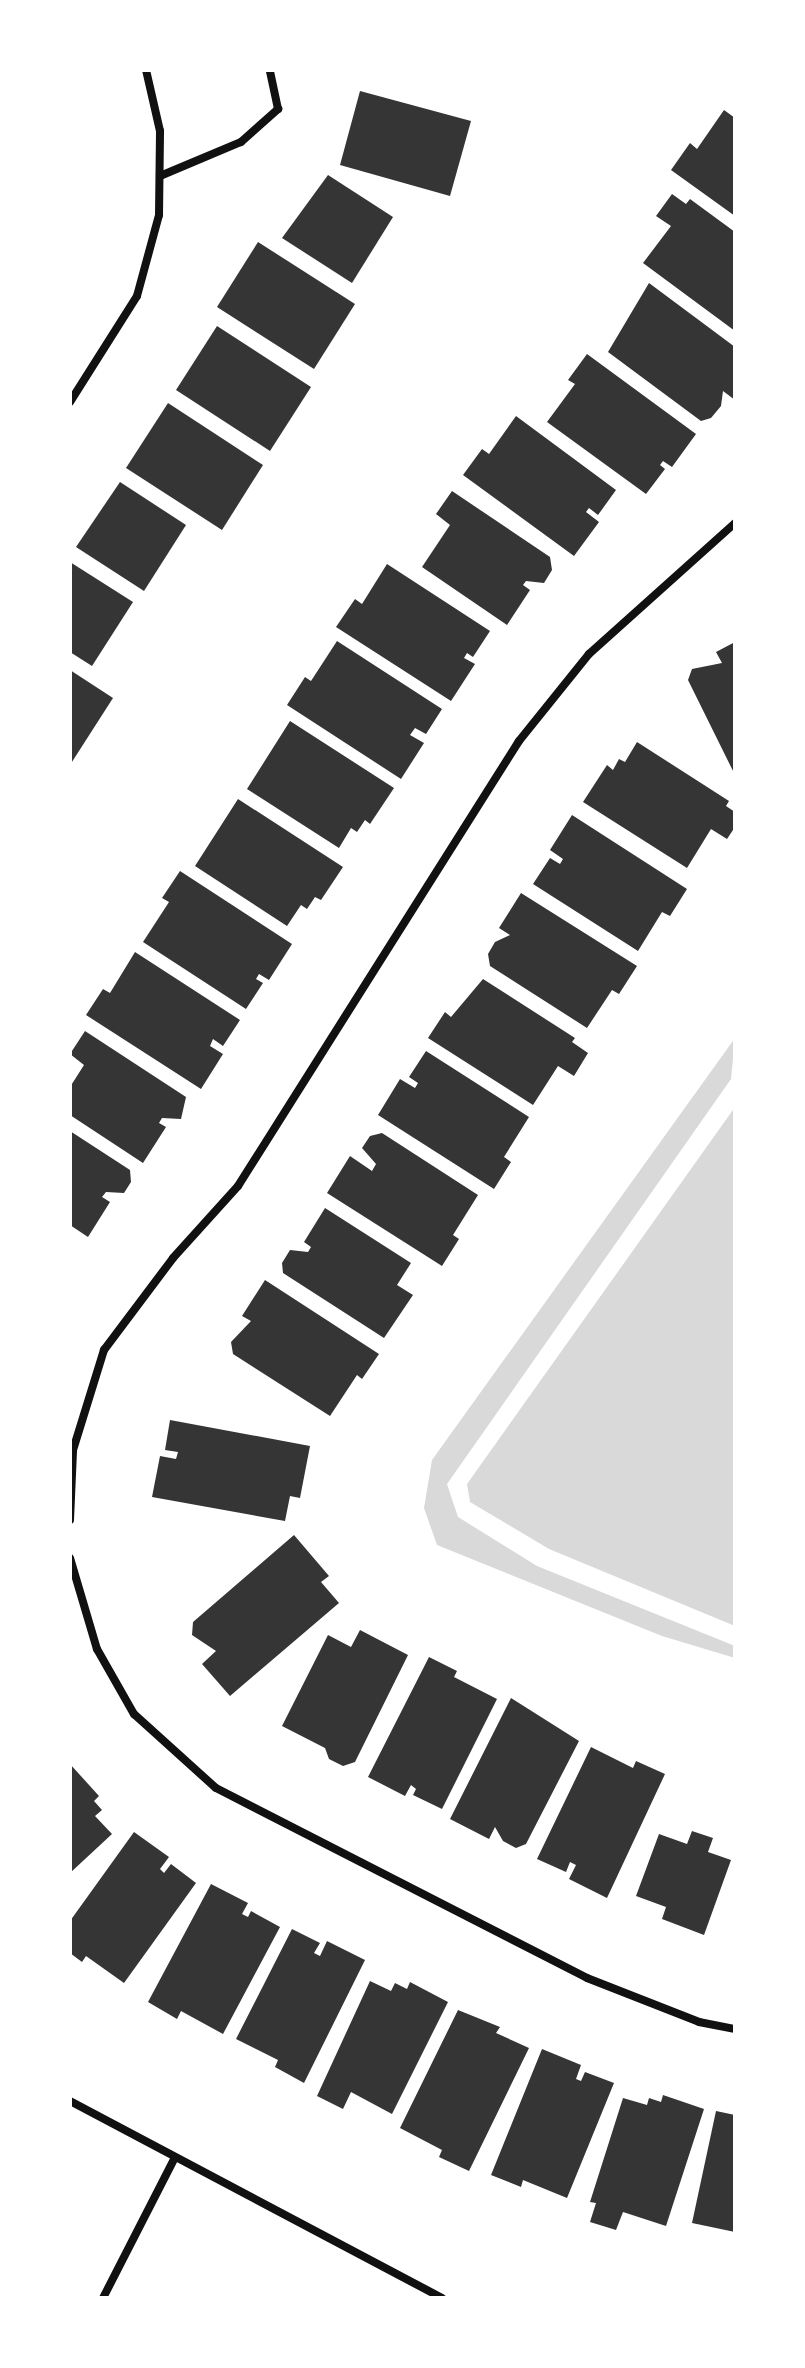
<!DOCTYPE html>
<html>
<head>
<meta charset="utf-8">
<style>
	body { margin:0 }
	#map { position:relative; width:805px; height:2368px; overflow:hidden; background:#fff; font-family:"Public Sans",sans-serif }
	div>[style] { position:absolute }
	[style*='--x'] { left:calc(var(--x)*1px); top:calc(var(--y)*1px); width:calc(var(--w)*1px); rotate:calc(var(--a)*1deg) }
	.water>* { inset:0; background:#d9d9d9 }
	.building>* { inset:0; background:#353535 }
	.minor>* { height:8px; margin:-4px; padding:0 4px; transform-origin:4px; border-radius:4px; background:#111 }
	span { translate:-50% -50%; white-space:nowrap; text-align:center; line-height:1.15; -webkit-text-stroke:6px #fff; paint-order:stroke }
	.frame { position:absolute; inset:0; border:72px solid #fff; pointer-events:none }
</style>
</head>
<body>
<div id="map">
	<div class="water">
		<i style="clip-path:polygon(735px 1038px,731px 1079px,447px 1484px,458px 1517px,537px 1566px,735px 1646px,735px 1658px,662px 1636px,437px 1545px,424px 1508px,432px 1460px)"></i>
		<i style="clip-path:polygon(735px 1107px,735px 1626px,549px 1549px,470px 1502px,467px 1484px)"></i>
	</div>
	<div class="building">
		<i style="clip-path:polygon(360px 91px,471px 121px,450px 196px,340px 165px)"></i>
		<i style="clip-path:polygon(724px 110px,735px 118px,735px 216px,671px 170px,690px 143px,697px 149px)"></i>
		<i style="clip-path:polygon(328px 175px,393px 217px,352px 283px,282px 238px)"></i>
		<i style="clip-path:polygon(672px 194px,686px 204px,690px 199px,735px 232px,735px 331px,643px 263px,671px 226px,656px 216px)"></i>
		<i style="clip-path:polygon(258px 242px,355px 304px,314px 369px,217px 307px)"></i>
		<i style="clip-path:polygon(649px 283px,735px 347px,735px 400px,723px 391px,721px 406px,711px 418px,701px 421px,608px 352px)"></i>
		<i style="clip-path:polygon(217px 326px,311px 387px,270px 451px,176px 390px)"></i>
		<i style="clip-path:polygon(587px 354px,696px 434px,672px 467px,663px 461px,660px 465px,665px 469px,646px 494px,547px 422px,575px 384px,568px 380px)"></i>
		<i style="clip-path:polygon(168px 403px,263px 465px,222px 530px,126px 468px)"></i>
		<i style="clip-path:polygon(516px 416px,616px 490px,598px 515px,589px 508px,586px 512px,599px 522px,574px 556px,463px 475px,482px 449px,489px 454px)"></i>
		<i style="clip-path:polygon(120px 482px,186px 525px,144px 591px,76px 547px)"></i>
		<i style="clip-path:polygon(452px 491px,550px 557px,552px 570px,544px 583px,526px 581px,523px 585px,530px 590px,507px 625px,422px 567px,450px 525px,436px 514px)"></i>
		<i style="clip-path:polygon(70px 562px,133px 602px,92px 666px,70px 652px)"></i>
		<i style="clip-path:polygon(387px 564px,490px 631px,473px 657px,467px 653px,464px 658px,475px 664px,451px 701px,336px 627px,355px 599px,362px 604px)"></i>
		<i style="clip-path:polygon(337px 641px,442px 709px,426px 734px,415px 728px,410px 735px,424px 743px,401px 779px,287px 705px,305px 677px,311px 681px)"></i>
		<i style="clip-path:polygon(735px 642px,735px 775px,688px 680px,692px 669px,722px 663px,716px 652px)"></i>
		<i style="clip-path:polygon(70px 670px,113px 698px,70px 765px)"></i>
		<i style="clip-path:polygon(290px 721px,394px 788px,370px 824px,365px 820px,357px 832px,351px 828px,339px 848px,247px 789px)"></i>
		<i style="clip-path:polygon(637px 742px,729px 801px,726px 806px,735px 812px,735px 827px,727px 839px,711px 829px,687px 868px,583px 802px,607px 765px,613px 770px,619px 759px,625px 762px)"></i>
		<i style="clip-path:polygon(238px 799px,343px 867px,321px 900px,315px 897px,307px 909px,301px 905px,287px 926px,195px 866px)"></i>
		<i style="clip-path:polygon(572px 815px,687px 889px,670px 916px,662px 912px,638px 951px,533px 884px,550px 858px,560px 864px,563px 859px,550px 850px)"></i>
		<i style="clip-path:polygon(180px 871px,292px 944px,269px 980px,259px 974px,256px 979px,263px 983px,246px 1009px,143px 942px,169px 902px,162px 898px)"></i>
		<i style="clip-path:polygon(521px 893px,637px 966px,619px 994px,612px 990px,587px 1028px,490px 966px,488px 954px,495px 942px,510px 935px,499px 928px)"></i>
		<i style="clip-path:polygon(135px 952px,240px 1020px,223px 1046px,213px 1039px,210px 1046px,223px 1054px,201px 1089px,86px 1015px,103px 989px,110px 993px)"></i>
		<i style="clip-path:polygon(483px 979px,575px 1038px,572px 1042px,588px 1053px,574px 1076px,558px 1066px,533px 1105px,428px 1038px,445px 1012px,451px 1017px)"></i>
		<i style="clip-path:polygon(85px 1031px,186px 1097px,181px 1119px,162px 1118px,159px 1123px,166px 1127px,143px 1163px,70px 1115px,70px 1087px,84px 1065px,70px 1054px)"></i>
		<i style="clip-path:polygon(426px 1051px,529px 1117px,504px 1157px,511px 1162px,494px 1189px,378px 1115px,400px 1079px,415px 1088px,418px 1083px,409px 1077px)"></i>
		<i style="clip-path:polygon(70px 1131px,130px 1170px,131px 1182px,124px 1193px,106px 1192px,102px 1197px,110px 1202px,88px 1237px,70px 1225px)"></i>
		<i style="clip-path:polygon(382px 1133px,478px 1195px,453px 1235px,459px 1239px,442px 1266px,327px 1193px,350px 1156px,372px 1171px,376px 1164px,362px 1148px,370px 1136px)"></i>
		<i style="clip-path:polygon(325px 1208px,411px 1263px,397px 1285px,413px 1295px,384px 1338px,283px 1273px,282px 1263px,290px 1250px,308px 1252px,311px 1247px,304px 1242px)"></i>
		<i style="clip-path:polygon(265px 1280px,379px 1354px,362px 1379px,357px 1375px,330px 1416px,233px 1354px,231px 1342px,251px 1321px,242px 1316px)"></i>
		<i style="clip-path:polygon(170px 1420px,310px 1446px,300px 1498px,290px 1496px,285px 1521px,152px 1497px,160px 1456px,176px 1459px,178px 1452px,165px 1450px)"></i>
		<i style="clip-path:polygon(294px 1535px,329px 1576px,321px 1582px,339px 1603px,230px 1696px,202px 1664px,216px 1651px,192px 1635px,193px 1622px)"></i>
		<i style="clip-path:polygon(360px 1630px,408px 1655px,355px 1762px,343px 1766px,329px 1759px,325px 1748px,282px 1726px,328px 1635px,351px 1647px)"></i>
		<i style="clip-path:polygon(429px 1657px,457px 1671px,454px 1677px,497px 1699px,442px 1809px,413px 1795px,416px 1789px,411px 1785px,405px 1796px,368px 1777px)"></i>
		<i style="clip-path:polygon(511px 1698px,579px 1741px,526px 1844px,516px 1848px,503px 1841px,495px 1827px,489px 1839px,450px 1819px)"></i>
		<i style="clip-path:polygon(591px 1747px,633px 1768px,636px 1761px,665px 1774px,607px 1898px,569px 1879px,576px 1865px,570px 1862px,566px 1872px,537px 1859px)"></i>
		<i style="clip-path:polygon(70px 1764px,99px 1796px,94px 1801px,102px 1810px,95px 1816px,112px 1834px,70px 1873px)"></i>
		<i style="clip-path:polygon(692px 1831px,713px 1838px,708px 1852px,731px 1860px,704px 1935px,662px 1919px,666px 1907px,636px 1896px,659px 1834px,687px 1844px)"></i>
		<i style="clip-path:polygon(134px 1832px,169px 1857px,160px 1869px,164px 1873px,171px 1864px,196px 1883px,124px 1983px,86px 1956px,82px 1962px,70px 1953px,70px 1921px)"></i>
		<i style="clip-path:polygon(211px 1884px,248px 1903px,242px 1914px,248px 1917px,251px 1911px,280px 1927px,223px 2034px,181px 2011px,177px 2019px,148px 2002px)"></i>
		<i style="clip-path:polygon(292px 1929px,320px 1943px,314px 1953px,320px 1956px,327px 1941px,365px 1960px,304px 2083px,275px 2067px,278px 2060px,236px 2039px)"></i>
		<i style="clip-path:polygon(370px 1981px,391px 1991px,395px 1983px,407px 1989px,410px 1982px,448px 2002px,392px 2114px,351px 2092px,343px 2109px,317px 2096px)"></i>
		<i style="clip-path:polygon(458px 2010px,500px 2027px,496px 2033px,529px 2048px,469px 2171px,439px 2157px,442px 2150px,400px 2128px)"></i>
		<i style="clip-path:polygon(542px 2049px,581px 2065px,576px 2079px,581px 2081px,585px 2072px,614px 2083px,567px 2198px,523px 2180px,521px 2187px,491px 2175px)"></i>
		<i style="clip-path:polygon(663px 2095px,704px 2109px,666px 2226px,623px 2212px,616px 2230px,590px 2222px,596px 2203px,590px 2202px,623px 2098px,647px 2105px,649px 2098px,661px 2102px)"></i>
		<i style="clip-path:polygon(716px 2111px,735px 2115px,735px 2232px,692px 2223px)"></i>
	</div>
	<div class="minor">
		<i style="--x:160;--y:176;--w:88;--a:-22.8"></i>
		<i style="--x:241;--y:142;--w:50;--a:-41.7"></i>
		<i style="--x:278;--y:109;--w:40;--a:-102"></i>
		<i style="--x:70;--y:402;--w:125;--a:-57.7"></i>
		<i style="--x:137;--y:296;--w:84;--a:-74.8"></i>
		<i style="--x:159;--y:215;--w:84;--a:-89.3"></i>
		<i style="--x:160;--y:131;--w:63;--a:-102.9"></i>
		<i style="--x:70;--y:1520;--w:70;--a:-87.5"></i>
		<i style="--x:73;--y:1450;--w:105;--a:-72.8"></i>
		<i style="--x:104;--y:1350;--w:115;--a:-53.1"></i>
		<i style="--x:173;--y:1258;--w:97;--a:-47.9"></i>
		<i style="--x:238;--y:1186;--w:526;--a:-57.73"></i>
		<i style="--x:519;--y:741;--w:112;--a:-51.2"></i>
		<i style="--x:589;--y:654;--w:196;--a:-41.9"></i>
		<i style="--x:70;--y:1558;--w:95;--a:73.5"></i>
		<i style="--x:97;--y:1649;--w:75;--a:60.4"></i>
		<i style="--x:134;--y:1714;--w:110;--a:42.1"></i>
		<i style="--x:216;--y:1788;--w:417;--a:27.1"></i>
		<i style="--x:587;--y:1978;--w:120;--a:21.4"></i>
		<i style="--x:699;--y:2022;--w:37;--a:11"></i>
		<i style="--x:70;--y:2101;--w:421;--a:27.9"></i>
		<i style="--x:103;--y:2298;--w:158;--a:-62.9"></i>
	</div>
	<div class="frame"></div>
</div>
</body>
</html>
